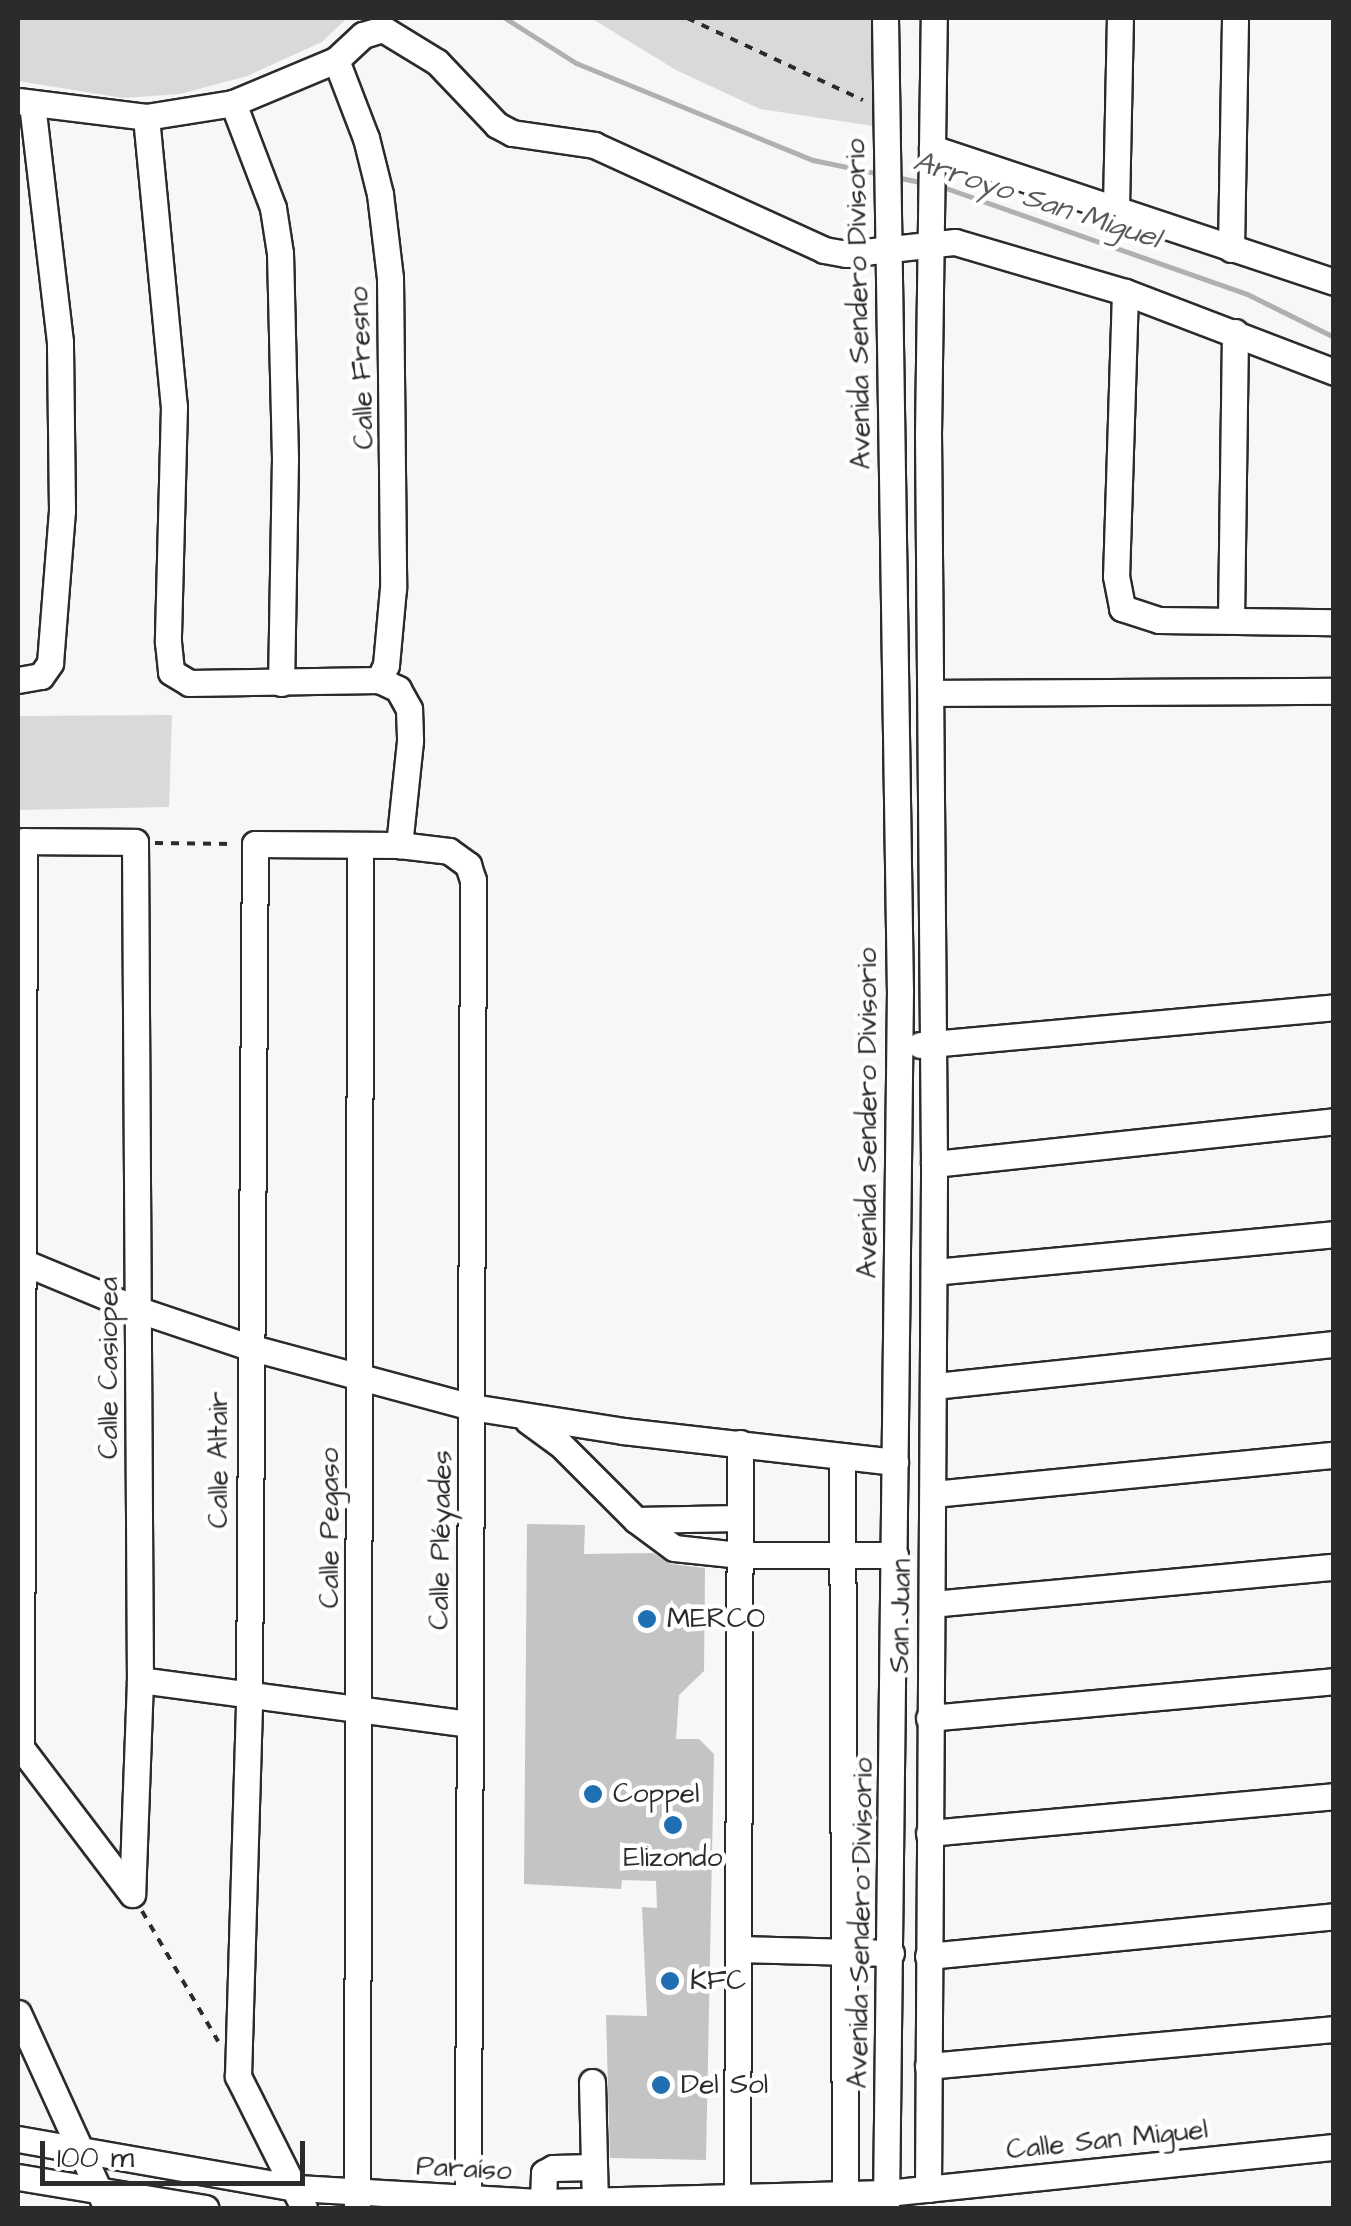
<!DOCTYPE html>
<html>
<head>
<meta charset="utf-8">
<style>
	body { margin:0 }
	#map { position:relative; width:1351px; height:2226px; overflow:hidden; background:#f7f7f7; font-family:"Architects Daughter",sans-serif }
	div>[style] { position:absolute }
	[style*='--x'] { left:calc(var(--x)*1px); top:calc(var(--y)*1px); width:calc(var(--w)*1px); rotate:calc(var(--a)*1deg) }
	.green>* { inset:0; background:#d9d9d9 }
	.stream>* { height:5px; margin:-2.5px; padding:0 2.5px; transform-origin:2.5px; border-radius:2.5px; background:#b0b0b0 }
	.building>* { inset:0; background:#c4c4c4 }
	.path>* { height:4px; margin-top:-2px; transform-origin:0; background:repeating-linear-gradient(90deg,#2b2b2b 0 8px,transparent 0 16px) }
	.roads { filter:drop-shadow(2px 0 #2b2b2b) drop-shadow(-2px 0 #2b2b2b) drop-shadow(0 2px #2b2b2b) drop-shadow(0 -2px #2b2b2b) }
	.minor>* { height:25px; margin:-12.5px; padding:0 12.5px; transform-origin:12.5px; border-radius:12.5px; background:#fff }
	.dots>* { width:28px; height:28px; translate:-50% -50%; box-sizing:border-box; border:5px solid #fff; border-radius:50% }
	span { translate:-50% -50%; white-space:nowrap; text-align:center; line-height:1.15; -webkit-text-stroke:9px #fff; paint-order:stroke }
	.street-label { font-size:28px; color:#2b2b2b }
	.poi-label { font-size:28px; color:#2b2b2b }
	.left { translate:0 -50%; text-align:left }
	.water-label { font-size:30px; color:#5a5a5a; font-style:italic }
	.frame { position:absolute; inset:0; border:20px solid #2b2b2b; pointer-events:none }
	.scale { position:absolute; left:40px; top:2141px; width:265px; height:45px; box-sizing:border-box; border:5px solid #2b2b2b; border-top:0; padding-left:12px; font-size:30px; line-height:35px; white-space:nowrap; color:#2b2b2b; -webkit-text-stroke:8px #fff; paint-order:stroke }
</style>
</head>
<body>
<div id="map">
	<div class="green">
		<i style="clip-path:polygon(18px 18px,347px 18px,322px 42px,247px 76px,180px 94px,123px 98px,18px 81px)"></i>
		<i style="clip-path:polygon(591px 18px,871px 18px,873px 126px,760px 109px,676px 70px)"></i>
		<i style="clip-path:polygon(172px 715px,169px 807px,18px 810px,18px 716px)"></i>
	</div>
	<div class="stream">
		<i style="--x:505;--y:18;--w:84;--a:32.4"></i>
		<i style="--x:576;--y:63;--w:256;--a:22.3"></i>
		<i style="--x:813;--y:160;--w:68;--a:11.8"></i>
		<i style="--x:896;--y:177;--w:29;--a:12"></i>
		<i style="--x:940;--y:186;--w:325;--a:19.4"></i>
		<i style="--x:1247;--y:294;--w:97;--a:26.3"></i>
	</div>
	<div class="building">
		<i style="clip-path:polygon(527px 1524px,585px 1525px,584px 1554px,653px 1553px,671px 1564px,705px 1568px,704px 1671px,679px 1695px,676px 1739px,699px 1739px,714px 1754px,706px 2160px,610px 2158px,606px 2015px,647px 2016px,642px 1907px,657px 1908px,656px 1881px,622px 1880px,621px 1889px,524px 1884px)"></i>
	</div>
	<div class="path">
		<i style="--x:687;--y:18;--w:194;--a:25"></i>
		<i style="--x:155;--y:843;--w:80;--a:0.7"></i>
		<i style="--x:142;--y:1911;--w:151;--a:59.7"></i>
	</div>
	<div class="roads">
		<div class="minor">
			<i style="--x:885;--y:18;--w:972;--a:89.12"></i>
			<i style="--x:900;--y:990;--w:1218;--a:90.66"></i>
			<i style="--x:336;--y:60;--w:84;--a:69"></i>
			<i style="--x:366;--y:138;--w:58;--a:76"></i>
			<i style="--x:380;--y:194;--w:85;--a:83.2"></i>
			<i style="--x:390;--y:278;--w:310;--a:89.4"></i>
			<i style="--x:393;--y:588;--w:77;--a:95.2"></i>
			<i style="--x:386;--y:665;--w:17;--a:115"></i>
			<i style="--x:18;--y:101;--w:129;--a:7.1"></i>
			<i style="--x:146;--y:117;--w:88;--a:-9.1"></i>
			<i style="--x:233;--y:103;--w:112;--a:-22.7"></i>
			<i style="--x:336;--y:60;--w:37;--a:-43"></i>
			<i style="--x:363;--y:35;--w:21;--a:-17"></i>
			<i style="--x:383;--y:29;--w:63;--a:31.4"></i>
			<i style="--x:437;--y:62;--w:87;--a:46.4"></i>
			<i style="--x:497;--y:125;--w:17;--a:28"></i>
			<i style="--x:512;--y:133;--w:83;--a:8.3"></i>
			<i style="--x:594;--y:145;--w:253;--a:24.5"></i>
			<i style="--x:824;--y:250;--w:22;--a:10"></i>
			<i style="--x:846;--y:254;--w:110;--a:-6.3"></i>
			<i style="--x:955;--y:242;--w:177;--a:16.4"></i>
			<i style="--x:1125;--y:292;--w:224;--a:20.9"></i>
			<i style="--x:233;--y:103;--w:112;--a:69.1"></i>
			<i style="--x:273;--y:208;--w:46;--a:81.2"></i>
			<i style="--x:280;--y:253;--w:205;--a:88.6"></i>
			<i style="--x:285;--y:458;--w:225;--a:91"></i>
			<i style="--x:146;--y:117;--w:290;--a:84.5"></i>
			<i style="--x:174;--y:406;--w:236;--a:91.5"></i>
			<i style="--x:168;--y:642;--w:30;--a:84"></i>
			<i style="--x:171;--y:672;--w:21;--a:31"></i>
			<i style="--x:189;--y:683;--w:190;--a:-0.9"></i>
			<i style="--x:932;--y:148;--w:424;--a:18.4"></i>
			<i style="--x:1116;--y:207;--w:189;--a:-88.8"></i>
			<i style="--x:1231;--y:249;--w:231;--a:-89"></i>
			<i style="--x:1125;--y:292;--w:284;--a:91.8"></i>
			<i style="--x:1116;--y:576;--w:33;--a:79"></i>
			<i style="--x:1122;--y:608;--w:39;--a:18"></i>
			<i style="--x:1159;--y:620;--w:175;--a:0.7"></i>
			<i style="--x:1231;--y:620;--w:288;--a:-89.2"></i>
			<i style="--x:18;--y:680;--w:23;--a:-10"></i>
			<i style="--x:41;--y:676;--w:16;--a:-55"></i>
			<i style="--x:50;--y:663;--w:153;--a:-85.5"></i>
			<i style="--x:62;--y:510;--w:168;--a:-90.7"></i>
			<i style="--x:60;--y:342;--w:240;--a:-96.7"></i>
			<i style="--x:379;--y:680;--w:21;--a:25"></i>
			<i style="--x:398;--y:689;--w:23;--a:61"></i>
			<i style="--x:409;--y:709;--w:32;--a:88"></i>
			<i style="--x:410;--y:741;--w:105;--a:96"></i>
			<i style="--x:931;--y:693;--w:403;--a:-0.3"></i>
			<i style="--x:24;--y:841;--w:111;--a:0.5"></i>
			<i style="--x:135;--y:842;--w:838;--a:89.66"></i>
			<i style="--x:140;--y:1680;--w:214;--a:92.1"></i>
			<i style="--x:132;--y:1894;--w:183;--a:-127.2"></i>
			<i style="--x:21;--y:1748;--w:907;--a:-89.81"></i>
			<i style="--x:920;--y:1045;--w:416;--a:-5.2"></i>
			<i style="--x:934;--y:1164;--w:402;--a:-6.1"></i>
			<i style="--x:18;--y:1260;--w:131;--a:22.5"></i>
			<i style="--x:139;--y:1310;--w:116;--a:18.6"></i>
			<i style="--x:249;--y:1347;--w:231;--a:15.1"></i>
			<i style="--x:472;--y:1407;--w:153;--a:9"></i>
			<i style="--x:623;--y:1431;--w:274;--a:6.5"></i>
			<i style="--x:934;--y:1272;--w:402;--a:-5.4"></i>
			<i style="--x:934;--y:1386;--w:402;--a:-6"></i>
			<i style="--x:528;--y:1421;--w:39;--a:36"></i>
			<i style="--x:560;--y:1444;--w:107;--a:45"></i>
			<i style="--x:636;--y:1520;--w:47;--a:36.4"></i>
			<i style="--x:674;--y:1548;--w:65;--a:6.1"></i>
			<i style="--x:739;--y:1555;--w:156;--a:0"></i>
			<i style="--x:842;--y:1456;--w:752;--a:89.77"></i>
			<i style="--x:933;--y:1494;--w:403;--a:-5.6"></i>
			<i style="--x:636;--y:1520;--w:103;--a:-1.1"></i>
			<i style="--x:932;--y:1604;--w:404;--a:-5.3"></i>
			<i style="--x:140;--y:1680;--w:332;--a:7.6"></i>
			<i style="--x:929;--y:1718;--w:407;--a:-5.2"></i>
			<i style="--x:929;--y:1833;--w:407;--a:-5.2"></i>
			<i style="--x:738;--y:1949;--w:153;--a:1.5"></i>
			<i style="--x:928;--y:1956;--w:408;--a:-5.6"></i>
			<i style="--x:18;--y:2013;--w:214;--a:65.5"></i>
			<i style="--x:928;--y:2066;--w:408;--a:-5.2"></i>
			<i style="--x:592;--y:2082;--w:120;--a:88.6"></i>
			<i style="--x:18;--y:2139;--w:283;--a:10"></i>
			<i style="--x:297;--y:2188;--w:246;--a:3.3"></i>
			<i style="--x:543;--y:2202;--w:344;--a:-1.5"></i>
			<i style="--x:887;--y:2193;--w:449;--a:-5.9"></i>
			<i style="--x:18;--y:2177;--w:190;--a:9.4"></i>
			<i style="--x:928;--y:2189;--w:1025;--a:-89.66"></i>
			<i style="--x:934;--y:1164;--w:730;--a:-90.47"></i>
			<i style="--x:928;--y:434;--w:416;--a:-89.2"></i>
			<i style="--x:737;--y:2200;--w:757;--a:-89.77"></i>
			<i style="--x:543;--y:2202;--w:29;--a:-88"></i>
			<i style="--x:544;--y:2173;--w:10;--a:-29"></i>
			<i style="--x:553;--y:2168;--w:41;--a:-1.4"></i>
			<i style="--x:304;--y:2208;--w:148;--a:-116.6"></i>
			<i style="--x:238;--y:2076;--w:381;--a:-88.3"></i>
			<i style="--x:249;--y:1695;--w:851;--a:-89.6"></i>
			<i style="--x:255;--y:844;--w:144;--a:0.4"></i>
			<i style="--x:399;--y:845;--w:50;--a:6.8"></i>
			<i style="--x:449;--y:851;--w:24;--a:36"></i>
			<i style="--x:468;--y:865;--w:16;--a:72"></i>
			<i style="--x:473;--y:880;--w:1320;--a:90.22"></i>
			<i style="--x:357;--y:2208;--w:1361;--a:-89.87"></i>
		</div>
	</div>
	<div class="dots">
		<i style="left:647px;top:1619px;background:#1f6fb2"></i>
		<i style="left:593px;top:1794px;background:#1f6fb2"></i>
		<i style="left:673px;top:1825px;background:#1f6fb2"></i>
		<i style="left:670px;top:1981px;background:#1f6fb2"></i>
		<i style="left:661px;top:2085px;background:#1f6fb2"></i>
	</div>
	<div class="street-label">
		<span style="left:859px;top:304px;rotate:-91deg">Avenida Sendero Divisorio</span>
		<span style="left:362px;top:368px;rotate:-92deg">Calle Fresno</span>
		<span style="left:868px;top:1113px;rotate:-90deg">Avenida Sendero Divisorio</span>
		<span style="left:109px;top:1368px;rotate:-90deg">Calle Casiopea</span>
		<span style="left:219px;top:1460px;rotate:-90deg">Calle Altair</span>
		<span style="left:330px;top:1528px;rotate:-90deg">Calle Pegaso</span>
		<span style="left:441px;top:1540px;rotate:-89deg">Calle Pléyades</span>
		<span style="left:901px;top:1616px;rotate:-89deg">San Juan</span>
		<span style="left:861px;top:1923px;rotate:-89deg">Avenida Sendero Divisorio</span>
		<span style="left:1107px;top:2140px;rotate:-6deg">Calle San Miguel</span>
		<span style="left:464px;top:2169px;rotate:3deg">Paraíso</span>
	</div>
	<div class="poi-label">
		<span class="left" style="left:667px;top:1619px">MERCO</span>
		<span class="left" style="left:613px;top:1794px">Coppel</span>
		<span style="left:673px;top:1858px">Elizondo</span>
		<span class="left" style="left:690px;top:1981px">KFC</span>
		<span class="left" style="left:681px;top:2085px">Del Sol</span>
	</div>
	<div class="water-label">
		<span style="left:1037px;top:200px;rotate:18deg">Arroyo San Miguel</span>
	</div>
	<div class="frame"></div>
	<div class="scale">100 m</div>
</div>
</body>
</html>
